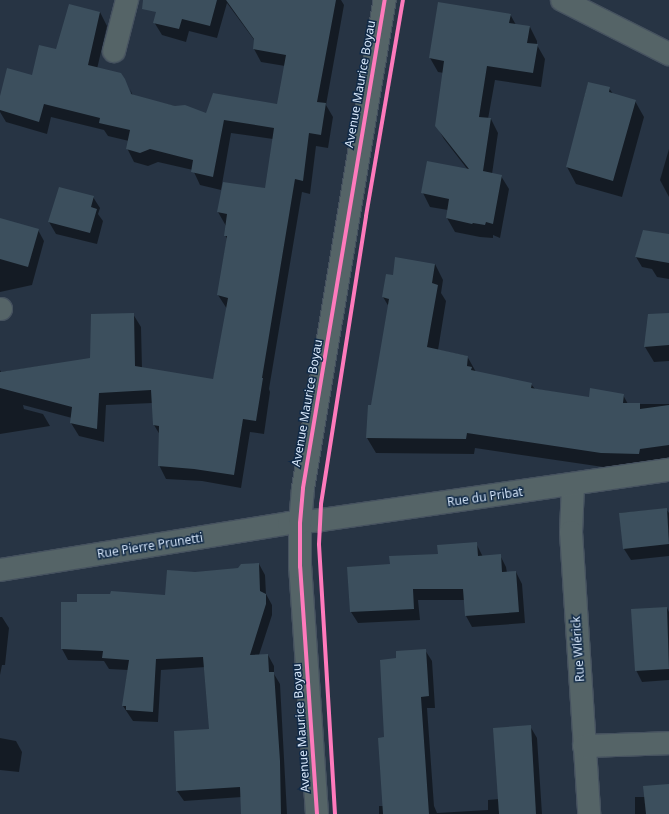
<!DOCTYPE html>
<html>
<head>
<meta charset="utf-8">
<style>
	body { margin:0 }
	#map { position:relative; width:669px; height:814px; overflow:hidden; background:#273444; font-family:"Noto Sans",sans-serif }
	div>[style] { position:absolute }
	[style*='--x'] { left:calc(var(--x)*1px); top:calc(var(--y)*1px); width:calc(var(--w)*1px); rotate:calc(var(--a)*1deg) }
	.shadow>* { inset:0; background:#0007 }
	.building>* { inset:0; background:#3c4f5d }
	.roads { filter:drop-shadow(1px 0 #46525f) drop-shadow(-1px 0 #46525f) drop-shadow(0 1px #46525f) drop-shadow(0 -1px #46525f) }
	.street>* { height:22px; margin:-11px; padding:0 11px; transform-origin:11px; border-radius:11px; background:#556467 }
	.cycleway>* { height:4px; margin:-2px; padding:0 2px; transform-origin:2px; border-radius:2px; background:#fd7abc }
	span { translate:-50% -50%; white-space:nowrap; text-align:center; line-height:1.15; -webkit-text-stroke:3px #102946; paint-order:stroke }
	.street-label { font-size:12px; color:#d8e8fb }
</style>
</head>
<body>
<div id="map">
	<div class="shadow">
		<i style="clip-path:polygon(160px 0,341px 0,344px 5px,326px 105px,333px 117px,328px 148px,316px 146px,310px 194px,302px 192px,269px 389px,270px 392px,264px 434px,250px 432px,241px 488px,202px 481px,166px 479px,159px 465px,160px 435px,154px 425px,153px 403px,106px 405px,104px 442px,79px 436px,71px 423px,72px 418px,23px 405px,24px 409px,43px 414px,50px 426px,0 434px,0 370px,1px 372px,91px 359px,133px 314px,141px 327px,142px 368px,213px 381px,227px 309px,218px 295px,227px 239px,225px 235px,226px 226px,218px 212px,266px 189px,273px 139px,231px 133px,221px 190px,200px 185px,193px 170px,158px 162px,148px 166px,134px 162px,127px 148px,129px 141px,108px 136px,104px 130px,51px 117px,47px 134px,6px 122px,0 112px,0 101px,33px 76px,57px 50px,100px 12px,107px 26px,97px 69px,124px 79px,132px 99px,133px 99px,130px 89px,133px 96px,207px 114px,278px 105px,285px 66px,261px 62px,254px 49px,255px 41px,227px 3px,217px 38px,189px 31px,186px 42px,162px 35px,154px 22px)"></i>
		<i style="clip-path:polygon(510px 14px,516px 25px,530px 27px,537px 41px,537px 45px,545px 59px,541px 87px,495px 80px,488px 119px,491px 119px,498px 133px,492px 174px,501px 176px,509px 189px,500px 238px,493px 235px,493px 238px,480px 237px,455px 232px,447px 218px,448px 210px,430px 207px,423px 193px,468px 170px,444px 139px,436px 125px,444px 73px,438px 72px,430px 58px)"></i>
		<i style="clip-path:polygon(588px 83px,609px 88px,613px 94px,635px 101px,644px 117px,622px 197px,576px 184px,567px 167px)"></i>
		<i style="clip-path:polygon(669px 149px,669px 197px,660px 180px)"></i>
		<i style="clip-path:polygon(93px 197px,100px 208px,98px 214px,103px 221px,97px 244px,56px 234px,49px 222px)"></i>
		<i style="clip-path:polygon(0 219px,38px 230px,44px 241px,32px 285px,0 292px)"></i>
		<i style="clip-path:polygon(669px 236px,669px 279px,657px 277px,652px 269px,642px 267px,636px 257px)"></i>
		<i style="clip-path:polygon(435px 264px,443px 280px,441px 293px,446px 301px,438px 350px,467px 356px,476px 372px,531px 384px,535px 389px,589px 398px,623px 395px,628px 404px,669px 404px,669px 461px,610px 468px,475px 448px,474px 454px,376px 453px,367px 438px,389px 307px,383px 297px,387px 275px,393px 276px)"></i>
		<i style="clip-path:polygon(669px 314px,669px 361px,654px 362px,645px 347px,649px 315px)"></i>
		<i style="clip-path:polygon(666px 509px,669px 513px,669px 556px,631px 560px,624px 549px,620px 513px)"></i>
		<i style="clip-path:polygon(476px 543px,483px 557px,500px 555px,506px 567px,507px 573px,516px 572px,522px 584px,525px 623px,472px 627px,466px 616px,465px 600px,418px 600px,420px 620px,358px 623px,351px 612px,391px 565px,439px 555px)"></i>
		<i style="clip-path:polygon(259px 564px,265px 575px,266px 594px,272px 605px,272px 615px,259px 655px,268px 655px,274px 666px,274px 674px,280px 684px,287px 814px,242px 814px,242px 797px,184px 801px,177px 791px,210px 730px,206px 667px,161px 670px,158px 722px,133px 721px,123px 706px,128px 670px,109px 669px,104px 661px,68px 660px,62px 649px,62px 603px,166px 596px,195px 573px,239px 569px)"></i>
		<i style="clip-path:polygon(667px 608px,669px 612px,669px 680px,642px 682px,636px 670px)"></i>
		<i style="clip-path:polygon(0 617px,2px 617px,9px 628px,5px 665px,2px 665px,0 675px)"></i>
		<i style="clip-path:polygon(425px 650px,432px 661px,435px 708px,427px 708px,434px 806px,437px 813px,488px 810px,488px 800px,499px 799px,530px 726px,537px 738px,542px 814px,379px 814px,379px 806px,383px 806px,385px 738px,397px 659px)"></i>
		<i style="clip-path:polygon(0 738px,16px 741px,22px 752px,19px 772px,0 770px)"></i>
		<i style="clip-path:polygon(669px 785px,669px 814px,635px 814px,635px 797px,645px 797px)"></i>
	</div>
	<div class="building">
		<i style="clip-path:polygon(143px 0,217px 0,210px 26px,182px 19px,179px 29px,153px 23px,156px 12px,142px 9px)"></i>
		<i style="clip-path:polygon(226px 0,336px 0,317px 102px,326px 103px,321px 135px,309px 133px,303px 181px,295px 179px,262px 378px,263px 378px,256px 421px,243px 419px,234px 475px,194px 469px,158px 466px,159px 426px,153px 425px,151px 390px,99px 393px,97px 429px,70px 423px,72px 407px,0 388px,0 372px,90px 358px,91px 314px,134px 313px,135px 366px,213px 379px,228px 298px,217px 295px,227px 236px,224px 236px,227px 214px,217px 212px,223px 182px,265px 188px,274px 128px,224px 120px,213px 177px,191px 172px,193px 160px,150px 149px,140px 153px,126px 149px,130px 130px,99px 123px,100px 118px,44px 104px,39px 122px,0 110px,0 96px,7px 68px,32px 75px,39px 45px,56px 49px,69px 4px,100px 12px,88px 65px,121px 73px,125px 79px,131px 94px,175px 106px,185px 105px,206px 113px,213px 93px,277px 104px,286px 55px,253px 49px,254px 39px)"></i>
		<i style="clip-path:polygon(438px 2px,511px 14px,509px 23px,530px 26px,527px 43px,538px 44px,533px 73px,487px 66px,479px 117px,491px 118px,483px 171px,502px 175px,493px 224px,486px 222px,485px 225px,473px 223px,472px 224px,446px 218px,449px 199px,421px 193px,427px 161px,469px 169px,435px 126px,444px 61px,429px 58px)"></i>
		<i style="clip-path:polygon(588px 82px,610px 87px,609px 92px,636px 100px,613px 181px,566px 167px)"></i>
		<i style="clip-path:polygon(59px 187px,94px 196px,91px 207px,97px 209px,90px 233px,48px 222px)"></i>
		<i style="clip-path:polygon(0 218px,39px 229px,28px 267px,0 259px)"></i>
		<i style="clip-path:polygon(643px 230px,669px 234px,669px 263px,635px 257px)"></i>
		<i style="clip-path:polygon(395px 257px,435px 264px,432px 283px,438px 285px,427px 347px,468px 356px,467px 366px,472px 367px,471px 370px,532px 383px,531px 388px,589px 397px,590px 388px,624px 394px,623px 403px,640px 403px,640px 409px,669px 405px,669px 445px,640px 449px,639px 454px,601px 453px,467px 433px,466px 439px,366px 438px,368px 405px,371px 405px,389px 299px,382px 297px,386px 274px,393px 275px)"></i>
		<i style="clip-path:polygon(669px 313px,669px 345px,644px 347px,648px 314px)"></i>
		<i style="clip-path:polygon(667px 508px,669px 544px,623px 549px,619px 513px)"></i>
		<i style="clip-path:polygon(477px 542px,478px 556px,501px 554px,502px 572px,516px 571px,519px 612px,465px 616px,463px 589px,413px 589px,414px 609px,350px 612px,347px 567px,390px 564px,389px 556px,438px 554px,437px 545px)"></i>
		<i style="clip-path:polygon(259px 563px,260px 591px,266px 594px,266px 604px,250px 655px,268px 654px,269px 672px,274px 672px,280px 761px,281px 814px,241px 814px,240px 787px,176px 791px,174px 731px,209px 729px,203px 657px,156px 659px,153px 712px,126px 710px,126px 706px,122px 706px,129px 660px,102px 658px,103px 651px,61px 649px,61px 602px,77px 602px,77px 594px,110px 594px,111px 591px,165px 595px,167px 570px,195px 572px,238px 568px,241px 564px)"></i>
		<i style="clip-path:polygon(667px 607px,669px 669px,635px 671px,631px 609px)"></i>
		<i style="clip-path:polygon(426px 649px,429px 696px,421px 697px,429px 814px,383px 814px,378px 738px,384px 737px,380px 660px,396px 658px,396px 651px)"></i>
		<i style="clip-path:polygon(531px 725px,536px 814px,499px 814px,493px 728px)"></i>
		<i style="clip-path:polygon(669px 784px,669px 814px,646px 814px,643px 786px)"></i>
	</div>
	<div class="roads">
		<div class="street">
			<i style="--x:562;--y:0;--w:120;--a:26.8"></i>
			<i style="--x:114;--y:51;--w:53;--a:-75.7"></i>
			<i style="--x:0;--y:309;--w:1;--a:0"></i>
			<i style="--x:573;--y:485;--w:47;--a:92.4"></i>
			<i style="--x:571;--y:532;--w:283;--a:86.3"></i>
			<i style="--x:0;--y:570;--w:293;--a:-9.2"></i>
			<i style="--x:289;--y:523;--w:32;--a:-5"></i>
			<i style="--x:321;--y:520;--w:352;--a:-8.2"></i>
			<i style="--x:584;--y:746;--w:85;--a:-2"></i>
			<i style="--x:317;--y:814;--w:248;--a:-93.9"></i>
			<i style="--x:300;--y:567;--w:44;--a:-90"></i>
			<i style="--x:300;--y:523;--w:35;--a:-85"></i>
			<i style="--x:303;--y:488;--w:495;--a:-80.5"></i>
		</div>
	</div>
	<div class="cycleway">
		<i style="--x:317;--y:814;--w:248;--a:-93.9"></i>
		<i style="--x:300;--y:567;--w:44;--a:-90"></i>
		<i style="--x:300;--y:523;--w:35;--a:-85"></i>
		<i style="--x:303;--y:488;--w:495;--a:-80.5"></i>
		<i style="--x:335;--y:814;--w:270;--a:-93.4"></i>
		<i style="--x:319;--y:544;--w:40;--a:-87.1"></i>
		<i style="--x:321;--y:504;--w:291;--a:-81.1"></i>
		<i style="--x:366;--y:216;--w:219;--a:-80.3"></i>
	</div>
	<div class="street-label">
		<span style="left:360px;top:84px;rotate:-80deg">Avenue Maurice Boyau</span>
		<span style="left:307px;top:403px;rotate:-80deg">Avenue Maurice Boyau</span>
		<span style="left:485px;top:497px;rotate:-8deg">Rue du Pribat</span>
		<span style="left:150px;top:546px;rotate:-9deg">Rue Pierre Prunetti</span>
		<span style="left:578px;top:649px;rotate:-94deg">Rue Wlérick</span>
		<span style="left:301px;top:728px;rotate:-94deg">Avenue Maurice Boyau</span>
	</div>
</div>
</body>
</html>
